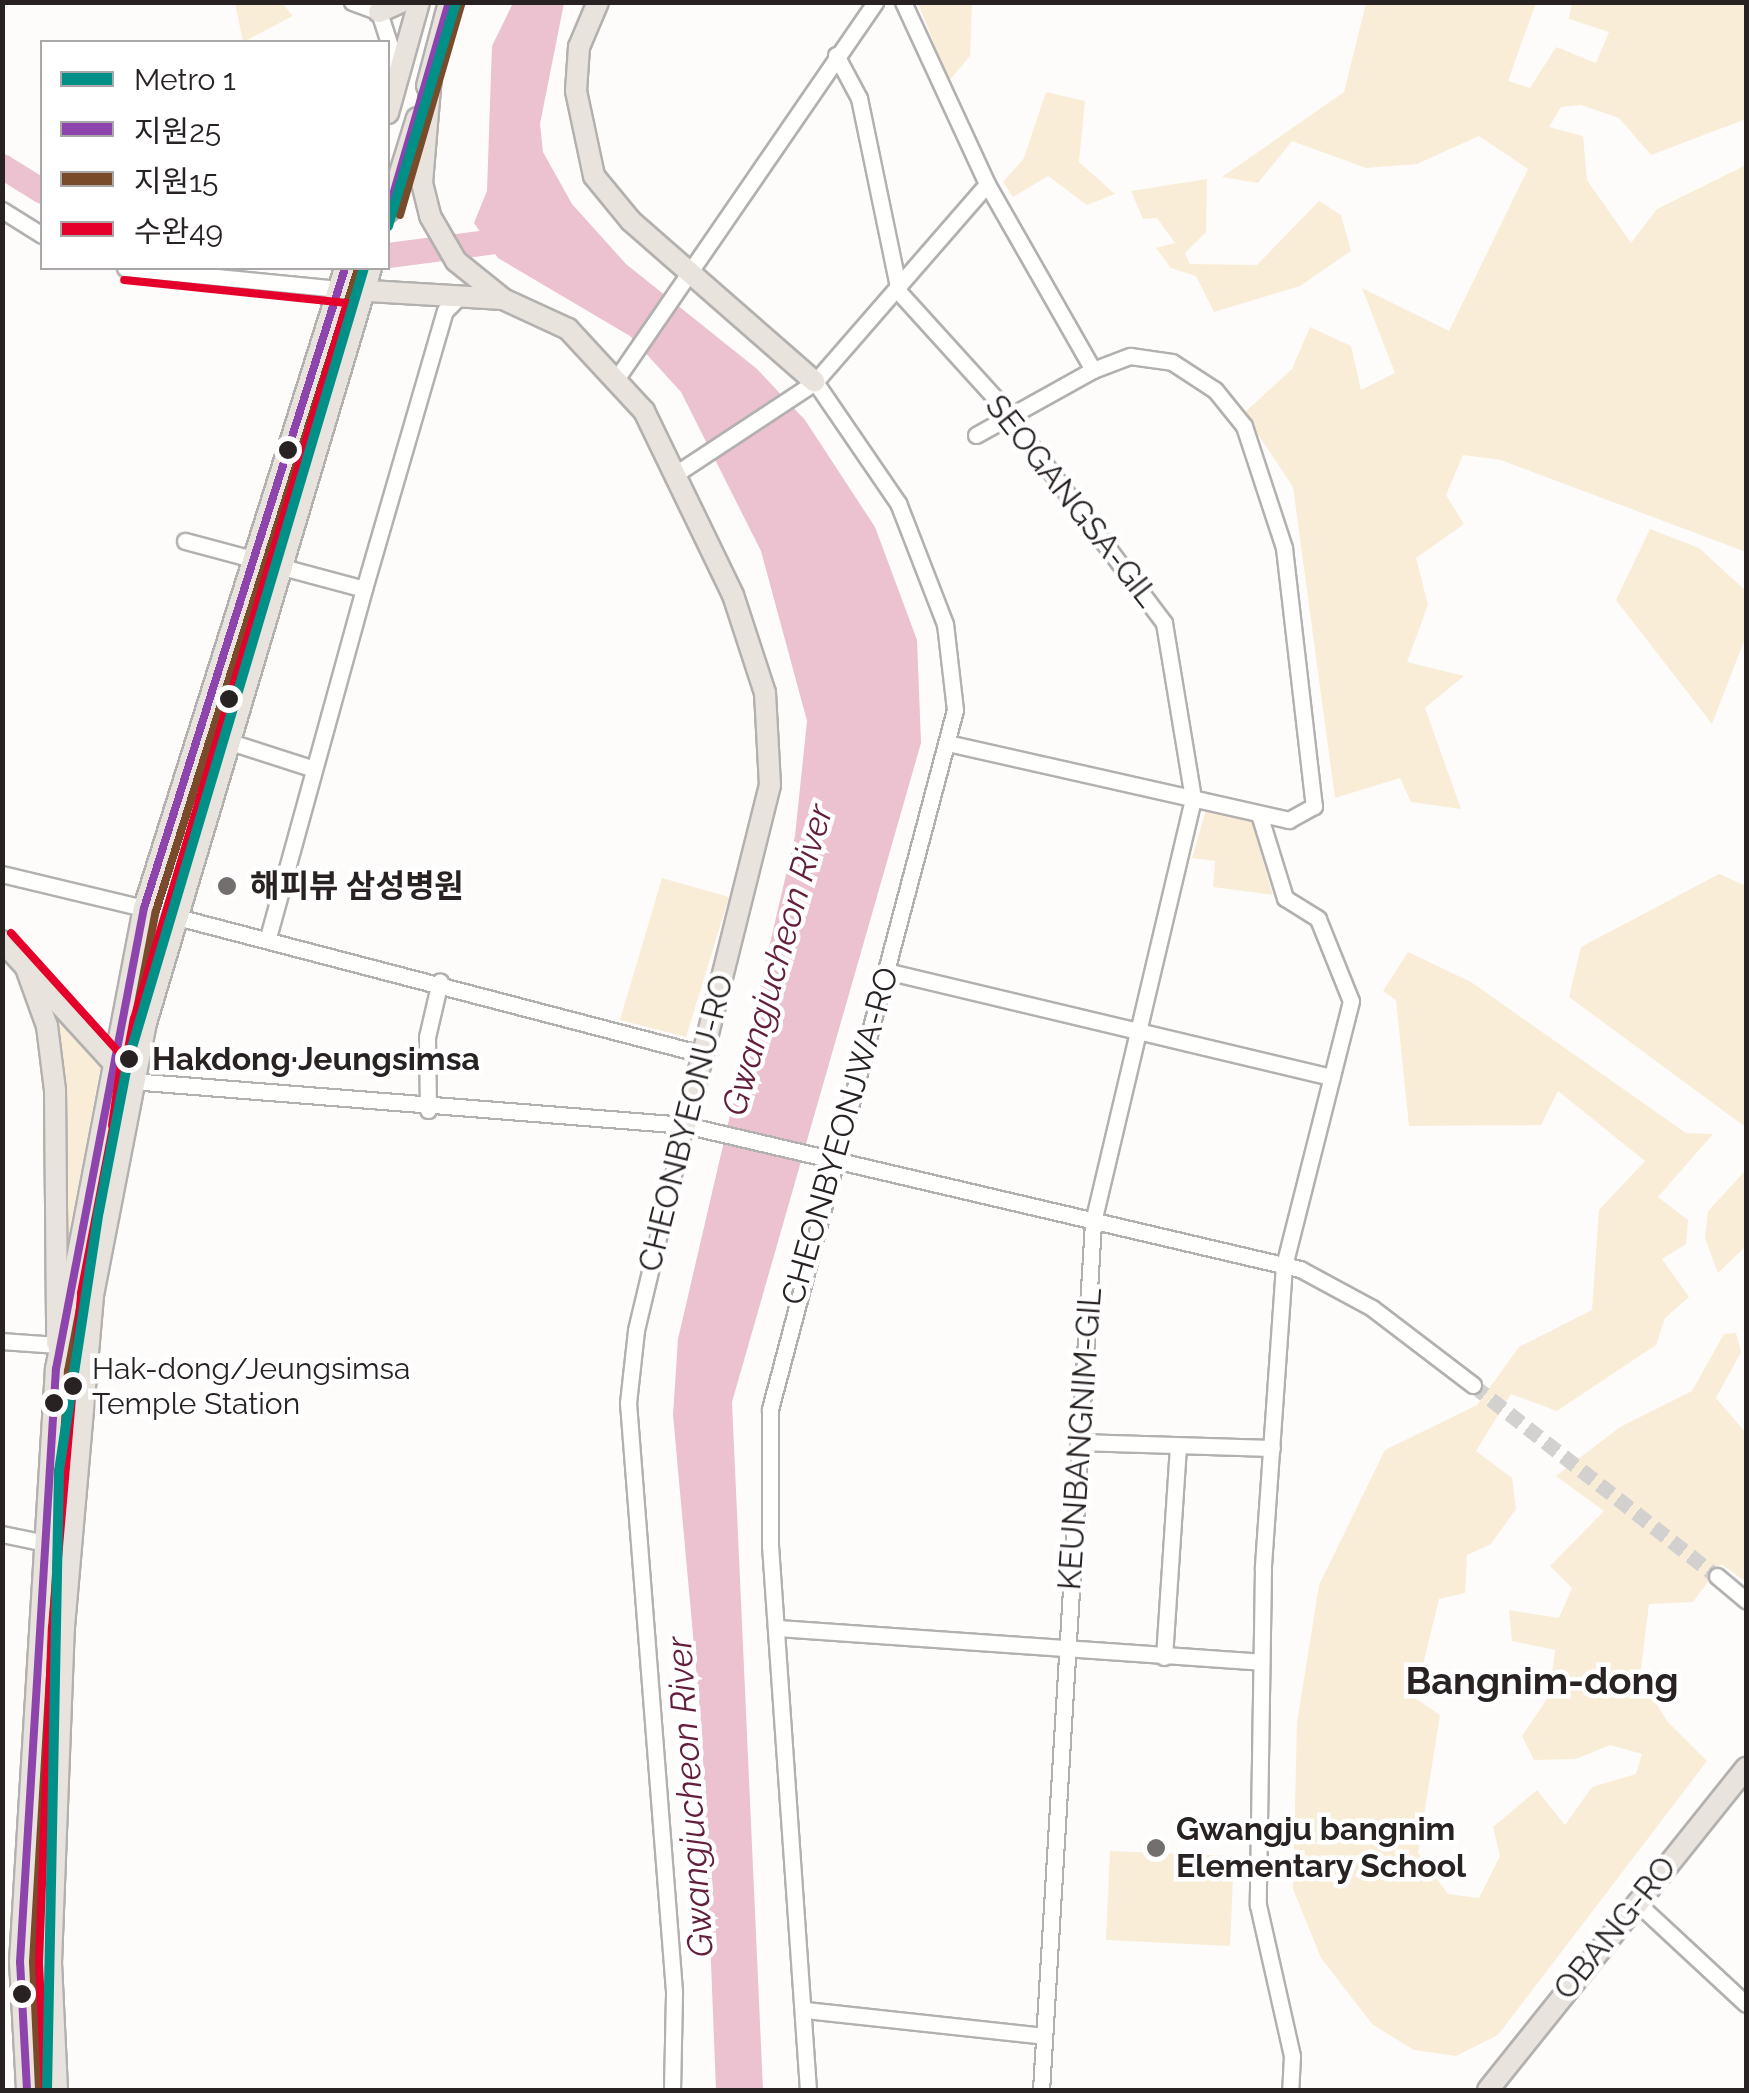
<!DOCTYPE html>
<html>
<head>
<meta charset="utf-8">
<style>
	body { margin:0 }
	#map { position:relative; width:1749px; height:2093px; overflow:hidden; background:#fdfcfb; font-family:Raleway,"Noto Sans KR",sans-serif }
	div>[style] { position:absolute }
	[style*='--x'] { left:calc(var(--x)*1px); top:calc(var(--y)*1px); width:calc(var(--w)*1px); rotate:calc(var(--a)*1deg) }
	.green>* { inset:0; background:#f9edd7 }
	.water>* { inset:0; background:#ecc1d0 }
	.river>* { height:25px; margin:-12.5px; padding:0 12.5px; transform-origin:12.5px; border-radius:12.5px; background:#ecc1d0 }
	.minor-tunnel>* { height:15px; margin-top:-7.5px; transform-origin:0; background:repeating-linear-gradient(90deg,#d2d1d0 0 15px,transparent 0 23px) }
	.roads { filter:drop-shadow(2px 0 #b3b1b0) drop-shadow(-2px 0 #b3b1b0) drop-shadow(0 2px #b3b1b0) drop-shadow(0 -2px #b3b1b0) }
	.minor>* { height:15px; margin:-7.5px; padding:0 7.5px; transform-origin:7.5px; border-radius:7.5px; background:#fffffe }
	.major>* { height:20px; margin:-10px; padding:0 10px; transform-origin:10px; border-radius:10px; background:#e9e3de }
	.bus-1>* { height:8px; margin:-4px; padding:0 4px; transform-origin:4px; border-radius:4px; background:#8e44ad }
	.bus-2>* { height:8px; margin:-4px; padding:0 4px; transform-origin:4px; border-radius:4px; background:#7a4b2a }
	.bus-3>* { height:8px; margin:-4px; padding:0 4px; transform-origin:4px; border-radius:4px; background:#e4002b }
	.metro-1>* { height:10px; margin:-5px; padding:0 5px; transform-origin:5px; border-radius:5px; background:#009088 }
	.dots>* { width:28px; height:28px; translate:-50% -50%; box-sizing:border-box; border:5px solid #fff; border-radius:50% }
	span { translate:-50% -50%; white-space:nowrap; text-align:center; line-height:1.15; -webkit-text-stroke:9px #fff; paint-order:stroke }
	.bus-label { font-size:30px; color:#282322 }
	.left { translate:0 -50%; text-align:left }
	.street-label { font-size:32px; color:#282322 }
	.poi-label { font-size:32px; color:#282322; font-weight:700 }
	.stop-label { font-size:32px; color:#282322; font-weight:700 }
	.water-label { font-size:35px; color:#631e3d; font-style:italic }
	.quarter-label { font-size:38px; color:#282322; font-weight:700 }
	.frame { position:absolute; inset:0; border:5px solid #282322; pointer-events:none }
	.legend { position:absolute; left:40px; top:40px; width:350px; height:230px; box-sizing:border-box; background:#fff; border:2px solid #a9a7a7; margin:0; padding:12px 18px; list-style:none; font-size:30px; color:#282322 }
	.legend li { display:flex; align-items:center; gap:20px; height:50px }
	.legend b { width:50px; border:2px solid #a9a7a7 }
</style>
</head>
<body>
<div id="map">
	<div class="green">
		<i style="clip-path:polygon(235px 3px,282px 3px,293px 16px,243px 42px)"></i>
		<i style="clip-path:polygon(918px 3px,972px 3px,970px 56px,949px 81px)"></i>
		<i style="clip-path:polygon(1366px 3px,1536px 3px,1508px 81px,1530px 88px,1556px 47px,1596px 63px,1609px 32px,1569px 19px,1572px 3px,1746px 3px,1746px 119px,1651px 155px,1619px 118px,1581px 105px,1561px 107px,1549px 127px,1583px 136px,1587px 180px,1631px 243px,1657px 209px,1746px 165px,1746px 552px,1501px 460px,1463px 455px,1446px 495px,1464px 524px,1416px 558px,1428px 605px,1407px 662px,1464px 676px,1425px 708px,1461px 809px,1411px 802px,1400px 778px,1335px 798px,1293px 487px,1244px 413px,1292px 369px,1310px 327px,1351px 346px,1361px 390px,1395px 373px,1362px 288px,1449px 331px,1528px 169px,1479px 136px,1417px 164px,1366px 168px,1292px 141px,1258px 183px,1222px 177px,1344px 92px)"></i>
		<i style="clip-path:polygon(1046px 92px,1085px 101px,1079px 162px,1115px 194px,1087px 205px,1048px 176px,1013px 197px,1003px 182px,1024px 158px)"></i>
		<i style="clip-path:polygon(1207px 179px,1206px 232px,1185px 253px,1190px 264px,1257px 265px,1319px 201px,1341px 215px,1351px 251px,1300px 286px,1214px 312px,1196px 276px,1171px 268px,1156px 248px,1175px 243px,1157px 218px,1143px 219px,1131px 191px)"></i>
		<i style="clip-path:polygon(1650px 529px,1699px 548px,1746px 591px,1746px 636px,1712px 724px,1616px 600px)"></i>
		<i style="clip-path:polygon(1206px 810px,1251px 819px,1273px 895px,1213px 887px,1215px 861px,1192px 858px)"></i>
		<i style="clip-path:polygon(1719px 874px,1746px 886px,1744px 1126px,1569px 997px,1581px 947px)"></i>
		<i style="clip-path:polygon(662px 878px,729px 897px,686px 1037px,620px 1020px)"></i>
		<i style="clip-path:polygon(1408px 952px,1471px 982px,1686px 1133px,1713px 1134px,1658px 1197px,1688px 1220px,1686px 1244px,1662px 1259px,1689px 1297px,1665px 1318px,1656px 1345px,1557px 1411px,1511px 1394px,1476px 1451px,1512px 1478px,1516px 1509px,1491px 1544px,1467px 1555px,1465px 1593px,1439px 1599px,1415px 1698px,1440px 1715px,1418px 1853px,1448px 1894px,1479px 1898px,1500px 1856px,1493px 1827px,1537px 1790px,1565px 1825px,1592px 1787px,1636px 1774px,1642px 1754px,1610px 1745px,1576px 1759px,1534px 1760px,1522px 1736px,1549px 1696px,1555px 1650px,1512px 1641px,1509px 1610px,1559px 1618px,1572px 1588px,1550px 1566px,1604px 1511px,1556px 1476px,1620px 1427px,1692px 1391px,1724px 1334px,1736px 1333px,1741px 1352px,1716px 1398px,1746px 1433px,1746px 1582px,1721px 1564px,1693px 1602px,1649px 1604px,1640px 1676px,1667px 1721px,1707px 1761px,1498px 2035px,1456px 2056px,1414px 2050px,1373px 2025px,1321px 1958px,1293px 1889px,1297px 1723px,1319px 1585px,1385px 1450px,1477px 1405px,1519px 1347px,1592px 1310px,1599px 1210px,1645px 1161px,1558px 1091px,1541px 1125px,1409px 1126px,1396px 1000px,1383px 991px)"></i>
		<i style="clip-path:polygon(39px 987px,101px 1064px,68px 1239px,62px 1165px)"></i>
		<i style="clip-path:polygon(1746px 1170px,1746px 1246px,1718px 1273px,1705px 1238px,1708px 1211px)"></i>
		<i style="clip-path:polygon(1110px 1851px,1234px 1856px,1230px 1946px,1106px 1940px)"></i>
	</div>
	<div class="water">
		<i style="clip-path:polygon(513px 3px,564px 3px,540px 124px,543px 152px,572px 204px,626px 264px,757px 369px,805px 420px,875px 527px,917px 640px,921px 743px,732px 1402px,763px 2090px,716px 2090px,702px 1734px,673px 1415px,678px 1339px,795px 836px,807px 721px,761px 551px,681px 392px,630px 336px,498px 258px,474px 223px,487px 191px,492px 46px)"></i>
	</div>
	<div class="river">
		<i style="--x:2;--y:166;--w:47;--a:32"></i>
		<i style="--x:388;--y:255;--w:132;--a:-7.4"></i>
	</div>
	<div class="minor-tunnel">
		<i style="--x:1473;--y:1385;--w:310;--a:38.1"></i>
	</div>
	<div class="roads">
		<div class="minor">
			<i style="--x:352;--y:2;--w:29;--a:20"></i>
			<i style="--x:379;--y:12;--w:62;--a:72.1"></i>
			<i style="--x:903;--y:2;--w:200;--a:65.2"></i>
			<i style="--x:987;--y:184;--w:214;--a:60.3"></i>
			<i style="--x:1093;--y:370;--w:40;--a:-21"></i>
			<i style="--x:1130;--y:356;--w:42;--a:8.1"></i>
			<i style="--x:1172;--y:362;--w:51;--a:33.1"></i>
			<i style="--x:1215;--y:390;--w:46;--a:51.1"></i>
			<i style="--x:1244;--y:426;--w:128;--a:71.8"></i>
			<i style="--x:1284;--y:548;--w:260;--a:83.4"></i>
			<i style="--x:1314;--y:806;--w:29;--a:151"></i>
			<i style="--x:1289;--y:820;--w:346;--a:-167.3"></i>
			<i style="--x:836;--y:55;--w:49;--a:61.9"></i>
			<i style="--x:859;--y:98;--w:198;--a:78.3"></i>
			<i style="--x:899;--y:292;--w:144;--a:47.8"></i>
			<i style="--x:996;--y:399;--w:280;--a:53.1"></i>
			<i style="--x:1164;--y:623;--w:178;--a:80.6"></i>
			<i style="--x:1193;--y:799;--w:436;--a:103.3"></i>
			<i style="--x:1093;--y:1223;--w:869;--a:93.43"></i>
			<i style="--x:2;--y:210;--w:47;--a:32"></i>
			<i style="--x:125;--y:268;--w:215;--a:5.6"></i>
			<i style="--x:619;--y:375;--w:452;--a:-55.5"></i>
			<i style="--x:976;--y:435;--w:134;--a:-29.1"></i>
			<i style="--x:677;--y:473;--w:165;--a:-33.4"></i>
			<i style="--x:815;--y:382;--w:262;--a:-49"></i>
			<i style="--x:185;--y:541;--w:185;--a:15"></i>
			<i style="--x:364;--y:589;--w:359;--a:105.4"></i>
			<i style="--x:364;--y:589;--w:290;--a:-73.8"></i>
			<i style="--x:445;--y:311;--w:24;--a:-45"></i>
			<i style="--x:227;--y:741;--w:91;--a:17.8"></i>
			<i style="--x:1259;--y:814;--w:88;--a:72.8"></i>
			<i style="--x:1285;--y:898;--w:39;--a:32"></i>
			<i style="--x:1318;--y:919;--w:88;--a:68.1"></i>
			<i style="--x:1351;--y:1001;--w:272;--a:104.2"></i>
			<i style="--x:1284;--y:1265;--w:305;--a:94"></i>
			<i style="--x:1263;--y:1569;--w:336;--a:90.9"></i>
			<i style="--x:1258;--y:1905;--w:155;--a:77.3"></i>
			<i style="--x:1292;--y:2056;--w:34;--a:93"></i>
			<i style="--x:2;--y:874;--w:146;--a:13.5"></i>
			<i style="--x:177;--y:917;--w:543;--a:14.63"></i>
			<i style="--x:886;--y:971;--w:458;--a:13.4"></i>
			<i style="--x:131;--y:1081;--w:556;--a:4.54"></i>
			<i style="--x:685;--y:1125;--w:632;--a:13.18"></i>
			<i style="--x:1300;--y:1269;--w:82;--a:28.4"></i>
			<i style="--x:1372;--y:1308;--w:127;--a:37.3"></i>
			<i style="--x:428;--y:1110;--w:73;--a:-90.8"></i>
			<i style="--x:427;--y:1037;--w:57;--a:-76.9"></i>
			<i style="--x:2;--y:1341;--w:55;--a:4.2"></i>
			<i style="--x:1078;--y:1442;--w:194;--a:1.8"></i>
			<i style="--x:2;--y:1534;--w:45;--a:11.6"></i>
			<i style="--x:1717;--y:1576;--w:38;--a:40"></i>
			<i style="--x:778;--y:1628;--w:484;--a:4"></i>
			<i style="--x:1164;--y:1657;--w:211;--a:-86.2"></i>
			<i style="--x:1635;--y:1901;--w:151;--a:42.9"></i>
			<i style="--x:806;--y:2010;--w:239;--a:6.2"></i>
			<i style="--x:672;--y:2090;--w:99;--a:-88.8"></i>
			<i style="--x:674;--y:1991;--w:590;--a:-94.47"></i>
			<i style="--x:628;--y:1403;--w:73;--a:-83.7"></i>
			<i style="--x:636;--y:1330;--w:211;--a:-76.6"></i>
			<i style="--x:808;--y:2090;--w:546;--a:-93.99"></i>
			<i style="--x:770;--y:1545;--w:136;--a:-90"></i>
			<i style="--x:770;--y:1409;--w:723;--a:-75.18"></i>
			<i style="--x:955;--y:710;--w:87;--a:-96.6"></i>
			<i style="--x:945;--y:624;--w:130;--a:-111.2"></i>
			<i style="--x:898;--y:503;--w:147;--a:-124.4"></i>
		</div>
		<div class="major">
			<i style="--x:598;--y:2;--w:49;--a:112.9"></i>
			<i style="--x:579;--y:47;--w:44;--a:93.9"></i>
			<i style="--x:576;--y:91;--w:87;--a:78"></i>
			<i style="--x:594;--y:176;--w:58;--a:50.6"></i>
			<i style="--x:631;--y:221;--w:244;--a:41.2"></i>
			<i style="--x:379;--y:12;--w:24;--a:-24"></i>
			<i style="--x:431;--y:76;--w:107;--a:94.8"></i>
			<i style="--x:422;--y:183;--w:34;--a:76"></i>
			<i style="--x:430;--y:216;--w:52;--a:60"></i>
			<i style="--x:456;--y:261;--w:59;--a:38.8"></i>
			<i style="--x:427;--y:86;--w:87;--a:-75.3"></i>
			<i style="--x:388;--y:113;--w:115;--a:-74.4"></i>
			<i style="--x:388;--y:212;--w:98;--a:-72.9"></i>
			<i style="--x:352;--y:290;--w:151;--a:3.4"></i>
			<i style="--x:503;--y:299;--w:72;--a:24.8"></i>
			<i style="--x:568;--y:329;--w:112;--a:47.2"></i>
			<i style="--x:644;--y:411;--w:204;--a:64.2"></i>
			<i style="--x:733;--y:595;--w:103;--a:71.9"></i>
			<i style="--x:765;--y:693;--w:92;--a:86.9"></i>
			<i style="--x:770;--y:785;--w:350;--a:104"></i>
			<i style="--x:2;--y:941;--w:173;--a:47.6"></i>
			<i style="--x:25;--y:965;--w:65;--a:70.2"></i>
			<i style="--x:47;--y:1026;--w:64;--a:82.9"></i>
			<i style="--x:55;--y:1090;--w:254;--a:89.5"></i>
			<i style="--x:27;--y:2090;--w:128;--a:-93.1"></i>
			<i style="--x:20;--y:1962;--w:594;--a:-86.53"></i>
			<i style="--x:56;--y:1369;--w:469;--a:-79.2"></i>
			<i style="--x:144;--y:908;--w:671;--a:-72.56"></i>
			<i style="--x:57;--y:2090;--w:128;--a:-92.7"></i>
			<i style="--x:51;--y:1962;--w:335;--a:-87.8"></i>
			<i style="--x:64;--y:1627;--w:333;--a:-85"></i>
			<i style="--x:93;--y:1295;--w:277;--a:-79"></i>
			<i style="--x:146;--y:1023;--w:788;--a:-73.41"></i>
			<i style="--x:1488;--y:2090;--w:413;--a:-51.3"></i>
		</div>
	</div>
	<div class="bus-1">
		<i style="--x:388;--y:212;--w:219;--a:-73.8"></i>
		<i style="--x:27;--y:2090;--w:128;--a:-93.1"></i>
		<i style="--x:20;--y:1962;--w:594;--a:-86.53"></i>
		<i style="--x:56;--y:1369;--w:469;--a:-79.2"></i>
		<i style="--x:144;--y:908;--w:671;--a:-72.56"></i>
	</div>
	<div class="bus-2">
		<i style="--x:400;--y:215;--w:219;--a:-73.8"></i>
		<i style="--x:39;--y:2089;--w:127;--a:-92.7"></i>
		<i style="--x:33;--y:1962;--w:592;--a:-86.61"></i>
		<i style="--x:68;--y:1371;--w:468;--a:-79.2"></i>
		<i style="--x:156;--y:911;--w:670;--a:-72.54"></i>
	</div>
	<div class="bus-3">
		<i style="--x:11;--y:933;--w:166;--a:47.9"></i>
		<i style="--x:122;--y:1056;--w:70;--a:98.2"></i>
		<i style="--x:45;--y:2090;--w:128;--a:-92.7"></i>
		<i style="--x:39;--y:1962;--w:335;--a:-87.8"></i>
		<i style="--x:52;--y:1627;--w:335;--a:-85"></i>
		<i style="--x:81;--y:1293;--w:279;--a:-79.1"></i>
		<i style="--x:134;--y:1019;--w:747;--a:-73.43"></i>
		<i style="--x:347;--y:303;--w:224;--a:-174.1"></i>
	</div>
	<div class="metro-1">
		<i style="--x:388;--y:226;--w:234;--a:-73.1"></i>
		<i style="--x:47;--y:2090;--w:619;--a:-88.89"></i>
		<i style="--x:59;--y:1471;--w:263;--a:-81.3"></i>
		<i style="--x:99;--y:1211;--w:153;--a:-79.1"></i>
		<i style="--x:128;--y:1061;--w:827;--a:-73.43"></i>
	</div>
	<div class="dots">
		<i style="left:288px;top:450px;background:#282322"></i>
		<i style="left:229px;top:699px;background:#282322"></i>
		<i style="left:227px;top:886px;background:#736f6e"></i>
		<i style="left:129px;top:1059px;background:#282322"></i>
		<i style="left:73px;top:1386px;background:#282322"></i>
		<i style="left:54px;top:1403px;background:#282322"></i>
		<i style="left:1156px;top:1848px;background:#736f6e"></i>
		<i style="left:22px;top:1994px;background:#282322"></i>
	</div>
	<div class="bus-label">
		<span class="left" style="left:92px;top:1386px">Hak-dong/Jeungsimsa<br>Temple Station</span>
	</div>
	<div class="street-label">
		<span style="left:1072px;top:501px;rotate:52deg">SEOGANGSA-GIL</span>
		<span style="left:686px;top:1123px;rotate:-76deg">CHEONBYEONU-RO</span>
		<span style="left:840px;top:1136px;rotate:-74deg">CHEONBYEONJWA-RO</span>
		<span style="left:1080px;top:1439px;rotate:-86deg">KEUNBANGNIM-GIL</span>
		<span style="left:1615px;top:1928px;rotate:-51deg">OBANG-RO</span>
	</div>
	<div class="poi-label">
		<span class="left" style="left:250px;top:886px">해피뷰 삼성병원</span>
		<span class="left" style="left:1176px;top:1848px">Gwangju bangnim<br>Elementary School</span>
	</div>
	<div class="stop-label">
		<span class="left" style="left:152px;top:1059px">Hakdong·Jeungsimsa</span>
	</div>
	<div class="water-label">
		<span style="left:777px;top:960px;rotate:-74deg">Gwangjucheon River</span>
		<span style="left:690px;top:1797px;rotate:-94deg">Gwangjucheon River</span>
	</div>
	<div class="quarter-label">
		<span style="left:1542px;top:1681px">Bangnim-dong</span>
	</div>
	<div class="frame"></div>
	<ul class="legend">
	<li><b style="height:12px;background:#009088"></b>Metro 1</li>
	<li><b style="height:12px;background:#8e44ad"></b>지원25</li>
	<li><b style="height:12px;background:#7a4b2a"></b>지원15</li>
	<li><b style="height:12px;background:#e4002b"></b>수완49</li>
	</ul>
</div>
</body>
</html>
